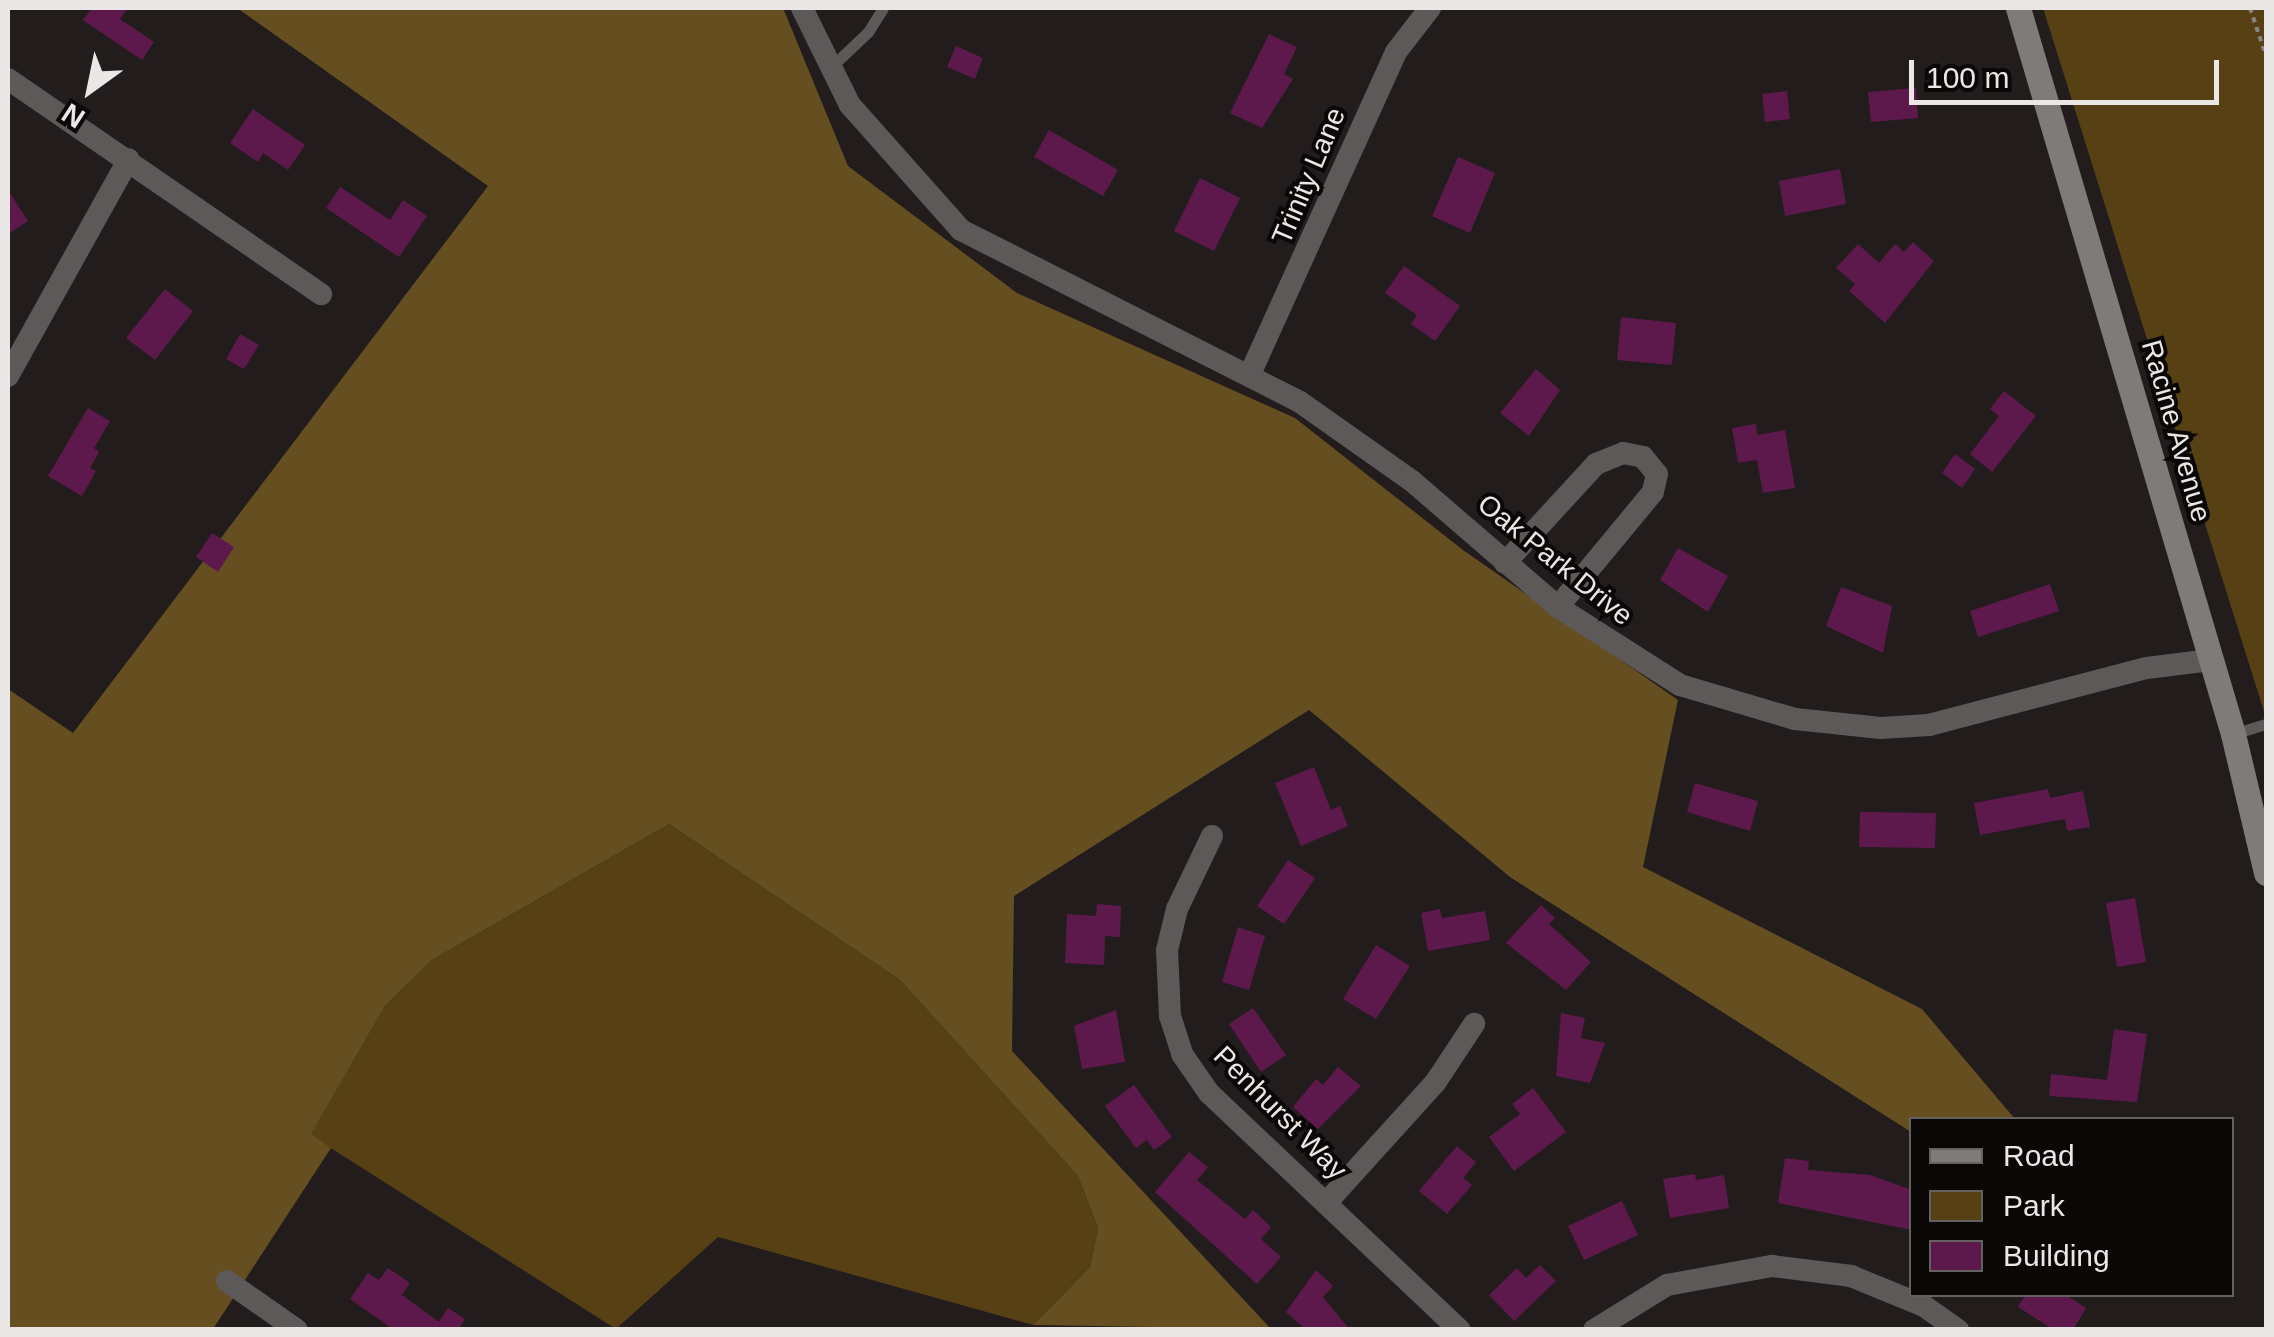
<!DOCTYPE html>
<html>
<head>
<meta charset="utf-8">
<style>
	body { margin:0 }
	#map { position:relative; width:2274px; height:1337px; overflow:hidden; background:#221c1d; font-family:Arial,sans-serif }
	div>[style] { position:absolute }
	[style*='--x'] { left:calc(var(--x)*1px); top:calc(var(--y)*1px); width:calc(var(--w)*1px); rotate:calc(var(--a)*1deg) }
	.green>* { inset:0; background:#564014 }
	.forest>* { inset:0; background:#654e1f }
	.building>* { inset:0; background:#5e194c }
	.path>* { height:4px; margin-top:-2px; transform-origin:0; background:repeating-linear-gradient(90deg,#878283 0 5px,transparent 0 10px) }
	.service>* { height:11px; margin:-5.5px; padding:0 5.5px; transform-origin:5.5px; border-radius:5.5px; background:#5c5958 }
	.minor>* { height:22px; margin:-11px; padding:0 11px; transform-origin:11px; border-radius:11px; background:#5c5958 }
	.secondary>* { height:25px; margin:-12.5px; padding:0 12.5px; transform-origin:12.5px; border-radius:12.5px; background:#7f7b79 }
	span { translate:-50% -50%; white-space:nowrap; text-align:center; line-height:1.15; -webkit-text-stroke:8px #0a0707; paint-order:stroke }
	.street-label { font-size:28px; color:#ebe7e7 }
	.frame { position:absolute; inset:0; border:10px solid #ebe7e7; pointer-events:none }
	.legend { position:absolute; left:1909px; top:1117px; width:325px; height:180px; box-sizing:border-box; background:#0a0707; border:2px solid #646161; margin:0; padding:12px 18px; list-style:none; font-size:30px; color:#ebe7e7 }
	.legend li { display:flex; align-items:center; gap:20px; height:50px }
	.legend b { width:50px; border:2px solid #646161 }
	.north { position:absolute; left:40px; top:40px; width:100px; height:100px; -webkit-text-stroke:8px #0a0707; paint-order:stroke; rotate:213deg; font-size:28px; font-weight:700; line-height:40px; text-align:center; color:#ebe7e7 }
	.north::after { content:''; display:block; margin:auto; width:35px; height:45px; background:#ebe7e7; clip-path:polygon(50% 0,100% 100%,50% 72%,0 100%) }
	.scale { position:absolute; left:1909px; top:60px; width:310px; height:45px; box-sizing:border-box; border:5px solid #ebe7e7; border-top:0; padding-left:12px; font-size:30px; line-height:35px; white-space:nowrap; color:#ebe7e7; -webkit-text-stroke:8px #0a0707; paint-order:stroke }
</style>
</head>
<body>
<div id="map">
	<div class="green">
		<i style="clip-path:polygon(2043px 8px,2266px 8px,2266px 718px)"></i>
		<i style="clip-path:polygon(669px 824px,900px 980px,1078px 1176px,1098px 1228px,1090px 1267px,1033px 1325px,718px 1237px,616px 1329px,310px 1135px,385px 1006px,432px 960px)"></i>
	</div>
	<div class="forest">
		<i style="clip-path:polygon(237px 8px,783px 8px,848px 166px,1017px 293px,1295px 418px,1463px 550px,1678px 700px,1643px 867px,1922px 1009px,2015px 1119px,1912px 1120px,1911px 1132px,1510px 877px,1309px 710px,1014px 896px,1012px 1051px,1271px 1329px,1033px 1325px,1090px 1267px,1098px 1228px,1078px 1176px,900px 980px,669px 824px,432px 960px,385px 1006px,311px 1134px,331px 1148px,213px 1329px,8px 1329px,8px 689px,73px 733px,488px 186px)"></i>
	</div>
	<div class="building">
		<i style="clip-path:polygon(92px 8px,128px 8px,120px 19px,154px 42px,142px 60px,83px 20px)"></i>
		<i style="clip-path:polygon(1269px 34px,1297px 47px,1284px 74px,1293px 79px,1262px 128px,1230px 113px)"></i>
		<i style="clip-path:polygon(956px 46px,983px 58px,975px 79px,947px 67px)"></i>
		<i style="clip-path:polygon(1916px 88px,1918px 118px,1871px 122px,1868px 92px)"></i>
		<i style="clip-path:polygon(1787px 91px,1790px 119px,1765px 122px,1762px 94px)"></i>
		<i style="clip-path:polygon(253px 109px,305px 145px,288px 170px,263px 153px,258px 162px,230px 143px)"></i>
		<i style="clip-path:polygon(1049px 130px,1118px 170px,1103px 196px,1034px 157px)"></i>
		<i style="clip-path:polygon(1458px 157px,1495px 173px,1470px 233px,1432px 216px)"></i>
		<i style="clip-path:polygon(1840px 169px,1846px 204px,1785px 216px,1779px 181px)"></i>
		<i style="clip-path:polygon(1200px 178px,1240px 198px,1214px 251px,1174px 231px)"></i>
		<i style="clip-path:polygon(340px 187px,390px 220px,403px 200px,427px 216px,399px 257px,326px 208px)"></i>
		<i style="clip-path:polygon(8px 190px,28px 221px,8px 234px)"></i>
		<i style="clip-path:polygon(1913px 242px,1934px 261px,1885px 323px,1849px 291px,1855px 284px,1836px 268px,1858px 244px,1879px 263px,1895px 244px,1904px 252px)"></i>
		<i style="clip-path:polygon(1404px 266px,1460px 306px,1435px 341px,1411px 324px,1417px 315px,1385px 293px)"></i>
		<i style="clip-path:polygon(165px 289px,193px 311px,155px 360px,126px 338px)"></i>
		<i style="clip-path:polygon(1621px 317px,1676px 323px,1672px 365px,1617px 360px)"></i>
		<i style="clip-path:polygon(240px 334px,259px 345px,244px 369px,226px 359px)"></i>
		<i style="clip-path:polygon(1536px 369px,1560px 390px,1529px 436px,1500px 413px)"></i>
		<i style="clip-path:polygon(2004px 391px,2036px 416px,1992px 472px,1970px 454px,1999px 416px,1990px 409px)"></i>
		<i style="clip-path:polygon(88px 408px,110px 421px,94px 448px,99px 452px,90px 468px,96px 471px,82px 496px,48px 476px)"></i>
		<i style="clip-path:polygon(1756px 424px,1757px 435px,1785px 430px,1795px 488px,1763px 493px,1757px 460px,1738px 463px,1732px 428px)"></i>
		<i style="clip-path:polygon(1955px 454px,1975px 469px,1962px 488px,1942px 473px)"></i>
		<i style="clip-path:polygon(212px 533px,234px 547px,218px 572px,196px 557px)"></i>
		<i style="clip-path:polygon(1678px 548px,1728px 576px,1708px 612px,1660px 580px)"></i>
		<i style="clip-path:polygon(2050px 584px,2059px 611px,1978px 637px,1970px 611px)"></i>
		<i style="clip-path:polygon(1841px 587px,1892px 606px,1883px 653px,1826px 626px)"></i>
		<i style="clip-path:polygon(1314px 767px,1331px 810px,1340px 806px,1348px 826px,1301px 846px,1275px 783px)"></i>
		<i style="clip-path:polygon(1695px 783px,1758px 801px,1750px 831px,1687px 812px)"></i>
		<i style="clip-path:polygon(2048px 789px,2050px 798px,2083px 791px,2090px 827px,2067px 831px,2065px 819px,1980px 835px,1974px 803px)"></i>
		<i style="clip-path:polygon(1860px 812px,1936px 813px,1935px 848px,1859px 847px)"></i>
		<i style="clip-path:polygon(1288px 860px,1315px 878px,1284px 924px,1257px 906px)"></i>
		<i style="clip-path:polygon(2135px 898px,2146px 962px,2117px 967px,2106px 903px)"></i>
		<i style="clip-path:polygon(1097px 904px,1121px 906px,1120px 937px,1105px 936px,1104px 965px,1065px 963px,1067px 914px,1096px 916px)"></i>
		<i style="clip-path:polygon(1541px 905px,1555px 918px,1549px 924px,1591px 962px,1566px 990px,1506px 943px)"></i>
		<i style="clip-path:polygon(1440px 909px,1442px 918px,1485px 911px,1490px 940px,1428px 951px,1421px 913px)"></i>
		<i style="clip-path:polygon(1238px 927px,1265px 936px,1249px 990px,1222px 982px)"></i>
		<i style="clip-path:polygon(1376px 945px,1410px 966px,1376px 1019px,1343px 999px)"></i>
		<i style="clip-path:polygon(1253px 1008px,1286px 1055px,1261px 1072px,1229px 1024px)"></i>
		<i style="clip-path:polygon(1116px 1010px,1125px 1062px,1082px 1069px,1074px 1026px)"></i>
		<i style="clip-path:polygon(1561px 1013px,1585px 1018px,1581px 1038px,1605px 1043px,1590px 1083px,1556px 1076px)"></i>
		<i style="clip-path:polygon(2114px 1029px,2147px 1034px,2137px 1102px,2049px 1096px,2051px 1074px,2107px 1080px)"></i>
		<i style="clip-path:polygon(1338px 1067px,1361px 1086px,1318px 1129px,1293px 1107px,1316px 1079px,1323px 1085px)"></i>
		<i style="clip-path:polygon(1134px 1085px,1172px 1137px,1154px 1150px,1147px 1140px,1136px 1148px,1105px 1106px)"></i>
		<i style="clip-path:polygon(1533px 1088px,1566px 1132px,1514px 1171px,1489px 1137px,1520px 1114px,1512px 1104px)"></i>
		<i style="clip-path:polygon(1457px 1146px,1476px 1162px,1463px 1178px,1472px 1185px,1447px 1214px,1419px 1191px)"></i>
		<i style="clip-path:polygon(1189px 1152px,1208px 1167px,1197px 1180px,1245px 1219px,1253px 1210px,1271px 1227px,1261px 1239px,1281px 1257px,1257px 1284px,1155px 1192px)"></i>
		<i style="clip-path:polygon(1785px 1158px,1809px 1161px,1808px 1170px,1870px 1175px,1912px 1190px,1912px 1230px,1778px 1203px)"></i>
		<i style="clip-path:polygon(1695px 1174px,1696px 1180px,1724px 1175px,1729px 1208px,1670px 1218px,1663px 1179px)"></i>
		<i style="clip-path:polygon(1622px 1201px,1638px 1235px,1584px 1260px,1568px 1226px)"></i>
		<i style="clip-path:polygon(1540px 1265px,1556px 1281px,1514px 1321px,1489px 1295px,1517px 1268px,1526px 1278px)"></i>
		<i style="clip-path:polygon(388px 1268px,410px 1283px,402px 1295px,439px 1322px,448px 1308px,465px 1319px,458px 1330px,394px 1330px,350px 1299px,368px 1273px,379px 1280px)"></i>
		<i style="clip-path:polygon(1316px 1270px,1333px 1286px,1323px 1297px,1350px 1330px,1306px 1330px,1286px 1312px)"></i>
		<i style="clip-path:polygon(2026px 1294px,2064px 1294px,2086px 1308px,2073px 1330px,2054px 1330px,2018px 1307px)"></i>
	</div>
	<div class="path">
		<i style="--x:2250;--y:8;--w:51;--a:71.6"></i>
	</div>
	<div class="service">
		<i style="--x:830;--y:68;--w:52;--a:-43.5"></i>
		<i style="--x:868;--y:32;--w:28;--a:-58"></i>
		<i style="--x:2233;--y:734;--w:34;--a:-17"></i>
	</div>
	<div class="minor">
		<i style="--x:802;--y:8;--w:108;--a:63.7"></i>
		<i style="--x:850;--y:105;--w:167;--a:48.4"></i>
		<i style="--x:961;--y:230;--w:380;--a:26.9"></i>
		<i style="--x:1300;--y:402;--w:137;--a:35.2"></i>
		<i style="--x:1412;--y:481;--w:193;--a:40.8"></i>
		<i style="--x:1558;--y:607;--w:145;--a:32.6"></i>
		<i style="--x:1680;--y:685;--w:120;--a:16.5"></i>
		<i style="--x:1795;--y:719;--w:86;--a:6"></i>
		<i style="--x:1881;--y:728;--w:48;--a:-3.6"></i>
		<i style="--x:1929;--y:725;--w:225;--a:-14.7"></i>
		<i style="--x:2147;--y:668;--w:64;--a:-7.2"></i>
		<i style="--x:8;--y:79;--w:380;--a:34.5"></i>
		<i style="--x:1250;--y:374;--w:354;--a:-65.6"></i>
		<i style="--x:1396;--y:52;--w:56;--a:-52.3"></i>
		<i style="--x:8;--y:376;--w:248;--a:-60.9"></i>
		<i style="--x:1505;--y:563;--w:134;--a:-47.4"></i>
		<i style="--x:1596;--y:464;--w:29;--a:-22"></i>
		<i style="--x:1623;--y:453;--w:20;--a:11"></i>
		<i style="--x:1643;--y:457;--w:22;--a:51"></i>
		<i style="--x:1657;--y:474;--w:18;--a:103"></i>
		<i style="--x:1653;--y:492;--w:149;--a:129.6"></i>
		<i style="--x:1212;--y:836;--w:81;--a:115.6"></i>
		<i style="--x:1177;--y:909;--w:42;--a:103.7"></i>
		<i style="--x:1167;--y:950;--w:66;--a:87.4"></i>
		<i style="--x:1170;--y:1016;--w:40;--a:72"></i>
		<i style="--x:1182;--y:1054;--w:47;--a:55.3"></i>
		<i style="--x:1209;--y:1093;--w:345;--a:43.4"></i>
		<i style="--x:1327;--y:1202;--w:161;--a:-47.8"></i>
		<i style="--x:1435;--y:1083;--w:71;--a:-56.5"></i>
		<i style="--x:227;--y:1281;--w:85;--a:35"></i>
		<i style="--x:1594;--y:1330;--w:86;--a:-31.7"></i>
		<i style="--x:1667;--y:1285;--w:107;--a:-10.3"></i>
		<i style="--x:1772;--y:1266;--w:80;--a:7.2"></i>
		<i style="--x:1851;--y:1276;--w:79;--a:22.3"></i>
		<i style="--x:1924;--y:1306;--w:42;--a:35.2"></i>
	</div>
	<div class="secondary">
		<i style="--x:2018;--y:8;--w:757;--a:73.5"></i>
		<i style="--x:2233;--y:734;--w:143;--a:76.6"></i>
	</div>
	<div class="street-label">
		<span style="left:1309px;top:176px;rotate:-67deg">Trinity Lane</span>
		<span style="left:2176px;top:431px;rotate:74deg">Racine Avenue</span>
		<span style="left:1555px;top:560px;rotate:39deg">Oak Park Drive</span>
		<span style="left:1280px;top:1113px;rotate:45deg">Penhurst Way</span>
	</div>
	<div class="frame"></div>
	<ul class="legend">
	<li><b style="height:12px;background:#7f7b79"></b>Road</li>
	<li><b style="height:28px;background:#564014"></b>Park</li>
	<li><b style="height:28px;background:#5e194c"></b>Building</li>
	</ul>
	<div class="north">N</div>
	<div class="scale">100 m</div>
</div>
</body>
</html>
